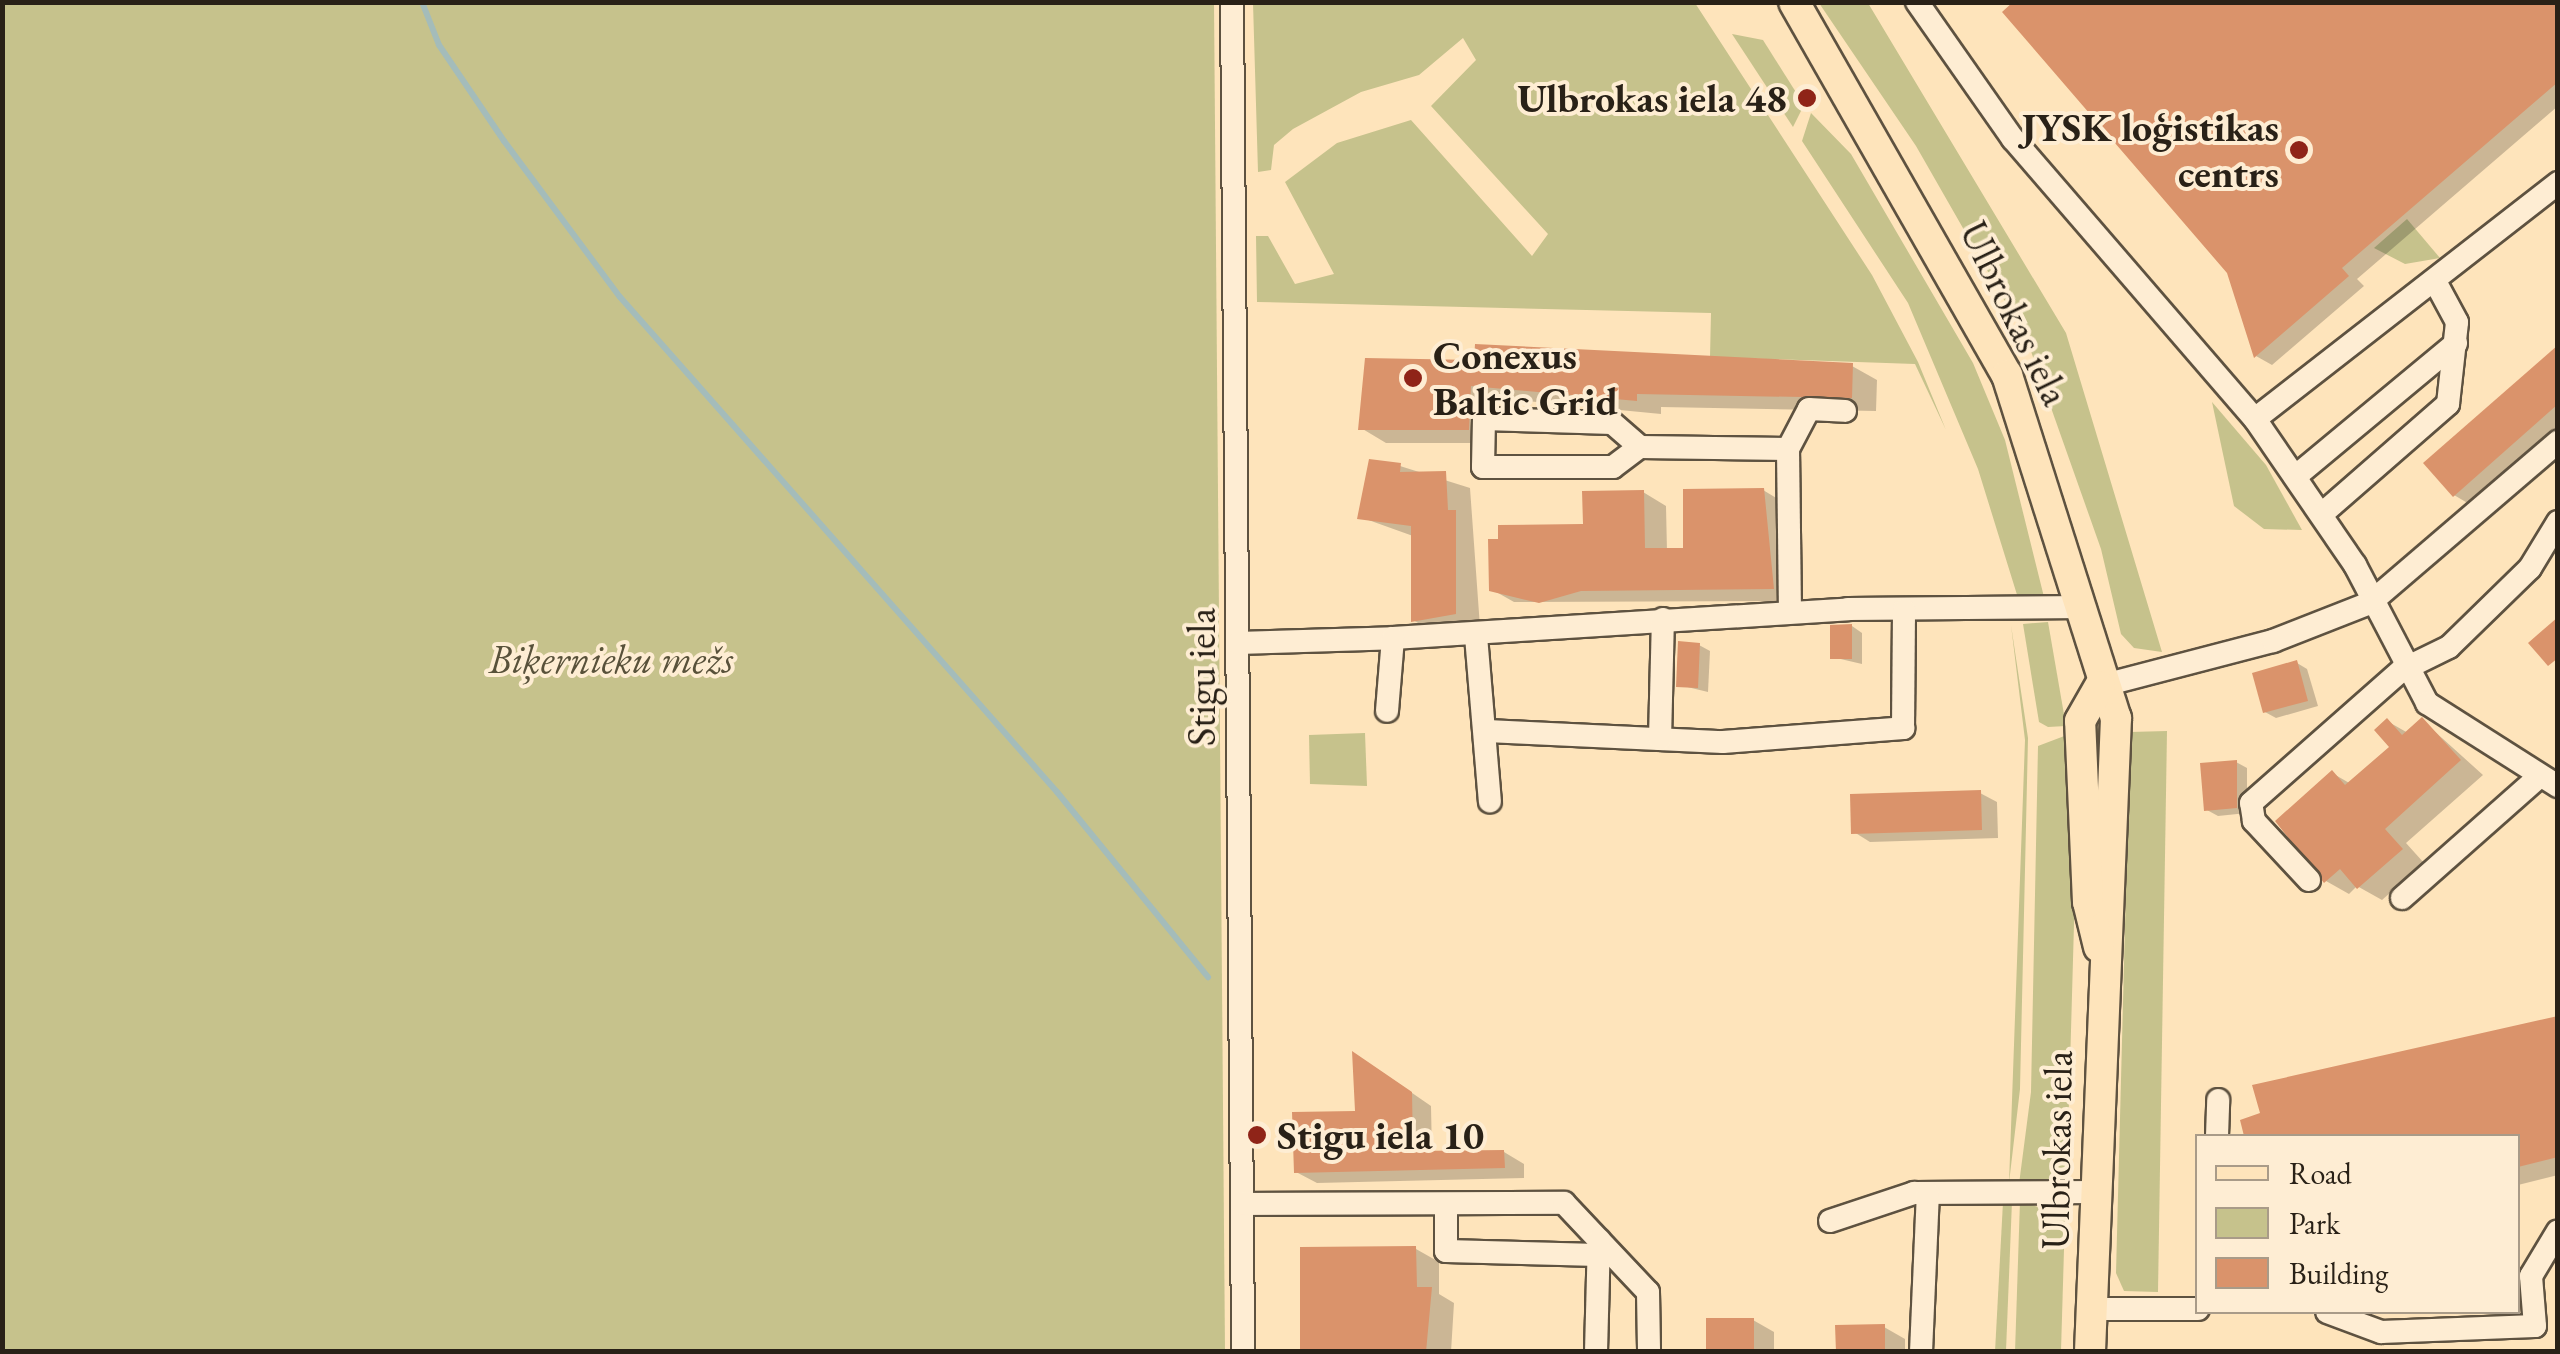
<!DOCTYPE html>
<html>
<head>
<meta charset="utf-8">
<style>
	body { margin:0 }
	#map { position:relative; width:2560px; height:1354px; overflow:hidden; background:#fee4bb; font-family:"EB Garamond",serif }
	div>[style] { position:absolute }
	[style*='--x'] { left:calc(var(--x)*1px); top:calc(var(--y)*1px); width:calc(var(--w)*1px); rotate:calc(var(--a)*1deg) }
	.green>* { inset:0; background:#c6c28c }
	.shadow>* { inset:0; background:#0003 }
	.stream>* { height:6px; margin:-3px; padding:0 3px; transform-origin:3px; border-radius:3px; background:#a4bcba }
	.building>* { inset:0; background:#da936b }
	.roads { filter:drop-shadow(2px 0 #5e5240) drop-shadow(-2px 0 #5e5240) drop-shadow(0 2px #5e5240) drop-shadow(0 -2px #5e5240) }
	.minor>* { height:22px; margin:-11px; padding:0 11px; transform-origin:11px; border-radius:11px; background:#feedd3 }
	.major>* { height:30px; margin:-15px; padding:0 15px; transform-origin:15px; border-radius:15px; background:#fee4bb }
	.dots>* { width:28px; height:28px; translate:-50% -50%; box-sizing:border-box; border:5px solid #feedd3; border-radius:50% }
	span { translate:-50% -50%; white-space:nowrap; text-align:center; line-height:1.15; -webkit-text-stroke:8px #feedd3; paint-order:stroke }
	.poi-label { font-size:40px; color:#292117; font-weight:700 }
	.right { translate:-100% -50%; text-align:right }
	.left { translate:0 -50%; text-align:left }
	.street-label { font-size:40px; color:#292117 }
	.park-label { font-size:40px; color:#58513a; font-style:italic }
	.frame { position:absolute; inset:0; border:5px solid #292117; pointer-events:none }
	.legend { position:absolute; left:2195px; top:1134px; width:325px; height:180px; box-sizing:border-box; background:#feedd3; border:2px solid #a99b88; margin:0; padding:12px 18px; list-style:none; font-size:30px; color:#292117 }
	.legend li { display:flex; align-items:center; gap:20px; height:50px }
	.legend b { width:50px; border:2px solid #a99b88 }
</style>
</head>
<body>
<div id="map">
	<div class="green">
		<i style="clip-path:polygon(3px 2px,1214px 3px,1225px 1351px,3px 1351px)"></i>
		<i style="clip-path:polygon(1253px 3px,1695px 3px,1872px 275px,1918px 362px,1946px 430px,1915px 364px,1710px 357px,1711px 313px,1257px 302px,1256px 236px,1268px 236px,1295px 284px,1334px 274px,1285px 182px,1337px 143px,1411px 120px,1532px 256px,1548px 234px,1431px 106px,1476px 60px,1463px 38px,1419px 75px,1361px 92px,1293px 129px,1274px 145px,1271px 170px,1258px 172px)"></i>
		<i style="clip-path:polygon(1819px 3px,1868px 3px,2066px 333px,2162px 652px,2134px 648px,2121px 634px,2101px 549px,2027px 340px,1916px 146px)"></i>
		<i style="clip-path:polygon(1732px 34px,1763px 40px,1804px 105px,1793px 127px)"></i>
		<i style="clip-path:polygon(1811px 113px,1851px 154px,1973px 363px,2005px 440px,2044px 597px,2018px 598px,1978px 469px,1908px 303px,1802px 141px)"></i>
		<i style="clip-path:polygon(2407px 219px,2440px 258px,2405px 264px,2374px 248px)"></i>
		<i style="clip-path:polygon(2212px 402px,2266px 465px,2302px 530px,2264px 529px,2234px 506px)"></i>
		<i style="clip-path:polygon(2048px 622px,2066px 726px,2048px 727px,2039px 722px,2023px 624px)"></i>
		<i style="clip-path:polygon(2011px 625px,2028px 738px,2020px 1089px,2009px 1183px,2025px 740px)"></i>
		<i style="clip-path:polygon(2167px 731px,2158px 1292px,2124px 1291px,2116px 1273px,2130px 732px)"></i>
		<i style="clip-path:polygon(1365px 733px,1367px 786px,1310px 784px,1309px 735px)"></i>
		<i style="clip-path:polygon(2067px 735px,2076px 853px,2067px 1173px,2048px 1185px,2019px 1184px,2031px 1092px,2038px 746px)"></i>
		<i style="clip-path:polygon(2012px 1201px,2006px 1351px,1995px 1352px,2003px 1202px)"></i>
		<i style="clip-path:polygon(2020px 1201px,2065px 1216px,2061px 1351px,2015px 1352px)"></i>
	</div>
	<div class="shadow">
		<i style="clip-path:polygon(2558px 2px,2558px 106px,2357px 279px,2364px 286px,2272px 365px,2256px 356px)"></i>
		<i style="clip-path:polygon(2558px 348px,2558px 435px,2476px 508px,2454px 495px)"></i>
		<i style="clip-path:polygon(1476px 362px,1852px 366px,1877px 380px,1876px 411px,1661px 407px,1661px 414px,1496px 398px,1493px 443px,1386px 443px,1361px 428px)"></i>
		<i style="clip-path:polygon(1400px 466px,1470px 488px,1480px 627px,1437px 634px,1413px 620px,1413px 536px,1360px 517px)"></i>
		<i style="clip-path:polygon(1763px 490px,1786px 504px,1796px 601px,1514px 602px,1491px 589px,1643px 492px,1666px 506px,1667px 551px,1686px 551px)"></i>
		<i style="clip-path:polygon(1852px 626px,1862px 633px,1862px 664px,1832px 657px)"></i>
		<i style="clip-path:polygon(1699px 645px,1710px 651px,1708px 692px,1679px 685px)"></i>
		<i style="clip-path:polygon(2297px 663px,2307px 669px,2318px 706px,2276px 718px,2265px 712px)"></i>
		<i style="clip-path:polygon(2422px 720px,2483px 775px,2406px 843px,2424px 863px,2382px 900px,2357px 886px,2349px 894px,2326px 881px,2332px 773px,2351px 784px,2392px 747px,2387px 721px,2408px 733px)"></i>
		<i style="clip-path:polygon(2236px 762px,2247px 768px,2247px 813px,2218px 816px,2207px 810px)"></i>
		<i style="clip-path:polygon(1980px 793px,1997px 802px,1998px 838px,1870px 842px,1854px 832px)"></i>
		<i style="clip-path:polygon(2558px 1020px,2558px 1175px,2518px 1185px,2518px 1136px,2246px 1136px,2243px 1121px)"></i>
		<i style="clip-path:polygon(1373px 1066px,1431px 1106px,1432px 1154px,1504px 1152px,1524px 1164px,1524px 1178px,1317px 1183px,1296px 1172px,1358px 1113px)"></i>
		<i style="clip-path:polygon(1416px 1249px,1439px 1262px,1439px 1294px,1454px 1303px,1451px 1352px,1302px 1352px)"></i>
		<i style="clip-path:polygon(1753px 1320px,1774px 1332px,1774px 1352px,1708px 1352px)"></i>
		<i style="clip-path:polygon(1884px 1327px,1905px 1339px,1905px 1352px,1838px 1352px)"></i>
	</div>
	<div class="stream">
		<i style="--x:422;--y:2;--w:46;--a:68.4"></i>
		<i style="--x:439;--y:45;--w:116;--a:55.9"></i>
		<i style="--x:504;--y:141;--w:194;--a:53.4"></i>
		<i style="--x:620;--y:297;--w:660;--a:48.56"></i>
		<i style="--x:1057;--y:792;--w:239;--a:50.8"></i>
	</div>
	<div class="building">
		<i style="clip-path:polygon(2013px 2px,2558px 2px,2558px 82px,2342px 268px,2349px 276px,2254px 358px,2227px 273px,2002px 12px)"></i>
		<i style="clip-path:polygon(1475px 344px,1853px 363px,1852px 398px,1637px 394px,1637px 401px,1471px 386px,1469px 430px,1358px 430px,1365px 358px,1474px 360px)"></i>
		<i style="clip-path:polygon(2558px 345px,2558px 404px,2453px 497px,2423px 463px)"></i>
		<i style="clip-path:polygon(1369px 459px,1401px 463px,1400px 472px,1446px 471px,1448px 510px,1456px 510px,1456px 614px,1411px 622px,1411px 526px,1357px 519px)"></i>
		<i style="clip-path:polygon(1764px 488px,1774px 589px,1581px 591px,1539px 603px,1489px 591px,1488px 539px,1498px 539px,1498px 525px,1583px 524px,1582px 491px,1644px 490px,1645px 548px,1683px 548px,1683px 489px)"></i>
		<i style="clip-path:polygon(2558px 617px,2558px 658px,2548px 666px,2528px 643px)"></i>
		<i style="clip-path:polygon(1852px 624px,1852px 659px,1830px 659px,1830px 625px)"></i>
		<i style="clip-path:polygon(1678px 641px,1700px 643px,1698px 688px,1676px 687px)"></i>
		<i style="clip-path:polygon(2297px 660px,2308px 701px,2263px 713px,2252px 673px)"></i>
		<i style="clip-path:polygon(2422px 717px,2461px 760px,2385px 829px,2403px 849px,2357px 889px,2340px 869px,2324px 883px,2275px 821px,2332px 770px,2345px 785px,2389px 747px,2374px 730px,2387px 718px,2402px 735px)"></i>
		<i style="clip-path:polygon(2237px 760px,2237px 808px,2204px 811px,2200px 763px)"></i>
		<i style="clip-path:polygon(1981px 790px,1982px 830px,1851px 834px,1850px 794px)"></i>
		<i style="clip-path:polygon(2558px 1016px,2558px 1157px,2518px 1167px,2518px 1136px,2244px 1136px,2240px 1120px,2260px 1113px,2252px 1085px)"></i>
		<i style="clip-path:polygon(1352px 1051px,1412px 1092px,1413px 1151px,1504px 1150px,1505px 1168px,1294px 1173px,1292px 1112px,1355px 1111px)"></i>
		<i style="clip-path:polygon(1416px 1246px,1417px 1287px,1432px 1287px,1426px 1352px,1300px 1352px,1300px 1247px)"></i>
		<i style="clip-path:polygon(1706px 1318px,1754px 1318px,1754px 1352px,1706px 1352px)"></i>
		<i style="clip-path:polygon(1885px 1324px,1885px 1352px,1836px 1352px,1835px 1325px)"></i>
	</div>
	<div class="roads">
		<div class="minor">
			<i style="--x:1232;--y:2;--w:1350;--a:89.53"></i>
			<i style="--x:1917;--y:2;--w:167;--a:55"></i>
			<i style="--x:2013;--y:139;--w:370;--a:49.2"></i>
			<i style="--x:2255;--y:419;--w:177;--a:55.6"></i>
			<i style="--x:2355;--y:565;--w:156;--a:62.4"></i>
			<i style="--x:2427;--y:703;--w:155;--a:32.4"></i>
			<i style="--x:2255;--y:419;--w:384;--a:-37.9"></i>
			<i style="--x:1640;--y:447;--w:37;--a:-139"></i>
			<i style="--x:1612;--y:423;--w:128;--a:-178.2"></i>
			<i style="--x:1484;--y:419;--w:48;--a:91.2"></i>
			<i style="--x:1483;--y:467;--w:130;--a:0"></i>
			<i style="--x:1613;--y:467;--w:34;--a:-37"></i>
			<i style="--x:1640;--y:447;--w:148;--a:0.8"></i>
			<i style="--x:1788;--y:449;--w:163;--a:89.3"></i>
			<i style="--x:1788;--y:449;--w:45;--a:-62.3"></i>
			<i style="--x:1809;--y:409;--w:36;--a:3"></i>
			<i style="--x:2296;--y:476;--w:208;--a:-39.7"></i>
			<i style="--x:2323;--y:513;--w:166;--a:-41.1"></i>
			<i style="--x:2448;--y:404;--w:82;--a:-83.7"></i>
			<i style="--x:2457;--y:322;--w:42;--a:-118.4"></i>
			<i style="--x:1476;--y:636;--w:166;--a:85.2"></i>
			<i style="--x:1393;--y:638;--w:456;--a:-3.6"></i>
			<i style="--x:1848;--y:609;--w:236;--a:-0.5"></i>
			<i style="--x:1238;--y:643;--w:155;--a:-1.8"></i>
			<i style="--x:1393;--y:638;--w:73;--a:94.7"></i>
			<i style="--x:2100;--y:686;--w:179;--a:-14.6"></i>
			<i style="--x:2273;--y:641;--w:104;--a:-21.4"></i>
			<i style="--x:2370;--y:603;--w:248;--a:-40.6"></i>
			<i style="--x:1487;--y:731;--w:236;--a:2.7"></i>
			<i style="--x:1723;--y:742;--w:181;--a:-4.4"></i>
			<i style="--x:1903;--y:728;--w:118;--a:-89.5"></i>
			<i style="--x:1660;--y:739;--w:120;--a:-88.6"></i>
			<i style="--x:2309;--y:880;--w:81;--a:-133"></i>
			<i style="--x:2254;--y:821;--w:18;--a:-99"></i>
			<i style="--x:2251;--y:803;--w:201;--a:-41.4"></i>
			<i style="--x:2402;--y:670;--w:52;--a:-26.1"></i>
			<i style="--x:2449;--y:647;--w:113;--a:-44.3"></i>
			<i style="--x:2530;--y:568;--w:54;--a:-58.7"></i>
			<i style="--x:2402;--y:898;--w:184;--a:-41.5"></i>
			<i style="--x:2217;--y:1136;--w:36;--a:-88"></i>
			<i style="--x:1242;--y:1204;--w:322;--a:-0.2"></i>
			<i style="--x:1564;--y:1203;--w:122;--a:46.7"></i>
			<i style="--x:1648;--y:1292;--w:60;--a:89"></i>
			<i style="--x:1446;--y:1206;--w:45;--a:90"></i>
			<i style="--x:1446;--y:1251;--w:152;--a:1.5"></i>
			<i style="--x:1830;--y:1221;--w:89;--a:-18.4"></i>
			<i style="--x:1914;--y:1193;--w:182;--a:-0.3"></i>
			<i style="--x:2092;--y:1309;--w:106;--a:0"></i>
			<i style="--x:2327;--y:1312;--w:58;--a:20.3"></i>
			<i style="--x:2381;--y:1332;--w:154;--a:-2.2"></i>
			<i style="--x:2535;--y:1326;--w:50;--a:-94.6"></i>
			<i style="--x:2531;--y:1276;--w:52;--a:-59"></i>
			<i style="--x:1596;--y:1352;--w:112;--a:-88.5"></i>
			<i style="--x:1921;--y:1352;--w:159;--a:-87.5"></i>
		</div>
		<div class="major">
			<i style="--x:1794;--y:2;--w:430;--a:60.3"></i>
			<i style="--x:2007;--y:375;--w:360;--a:72.4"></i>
			<i style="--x:2116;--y:718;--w:635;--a:92.35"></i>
			<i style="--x:2099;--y:947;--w:46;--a:-103.7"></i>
			<i style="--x:2088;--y:902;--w:181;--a:-92.5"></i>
			<i style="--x:2080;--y:721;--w:40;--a:-60.3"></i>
		</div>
	</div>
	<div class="dots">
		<i style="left:1807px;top:98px;background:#8f2418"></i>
		<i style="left:2299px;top:150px;background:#8f2418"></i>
		<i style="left:1413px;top:378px;background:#8f2418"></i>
		<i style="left:1257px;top:1135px;background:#8f2418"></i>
	</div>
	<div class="poi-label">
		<span class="right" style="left:1787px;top:98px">Ulbrokas iela 48</span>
		<span class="right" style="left:2279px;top:150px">JYSK loģistikas<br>centrs</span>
		<span class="left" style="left:1433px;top:378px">Conexus<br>Baltic Grid</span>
		<span class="left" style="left:1277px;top:1135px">Stigu iela 10</span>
	</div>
	<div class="street-label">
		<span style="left:2015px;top:313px;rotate:64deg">Ulbrokas iela</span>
		<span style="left:1201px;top:677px;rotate:-90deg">Stigu iela</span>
		<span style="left:2056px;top:1150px;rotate:-89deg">Ulbrokas iela</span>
	</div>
	<div class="park-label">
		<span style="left:611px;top:659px">Biķernieku mežs</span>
	</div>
	<div class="frame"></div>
	<ul class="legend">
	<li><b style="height:12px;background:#fee4bb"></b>Road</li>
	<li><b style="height:28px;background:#c6c28c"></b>Park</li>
	<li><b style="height:28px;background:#da936b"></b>Building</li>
	</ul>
</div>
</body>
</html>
